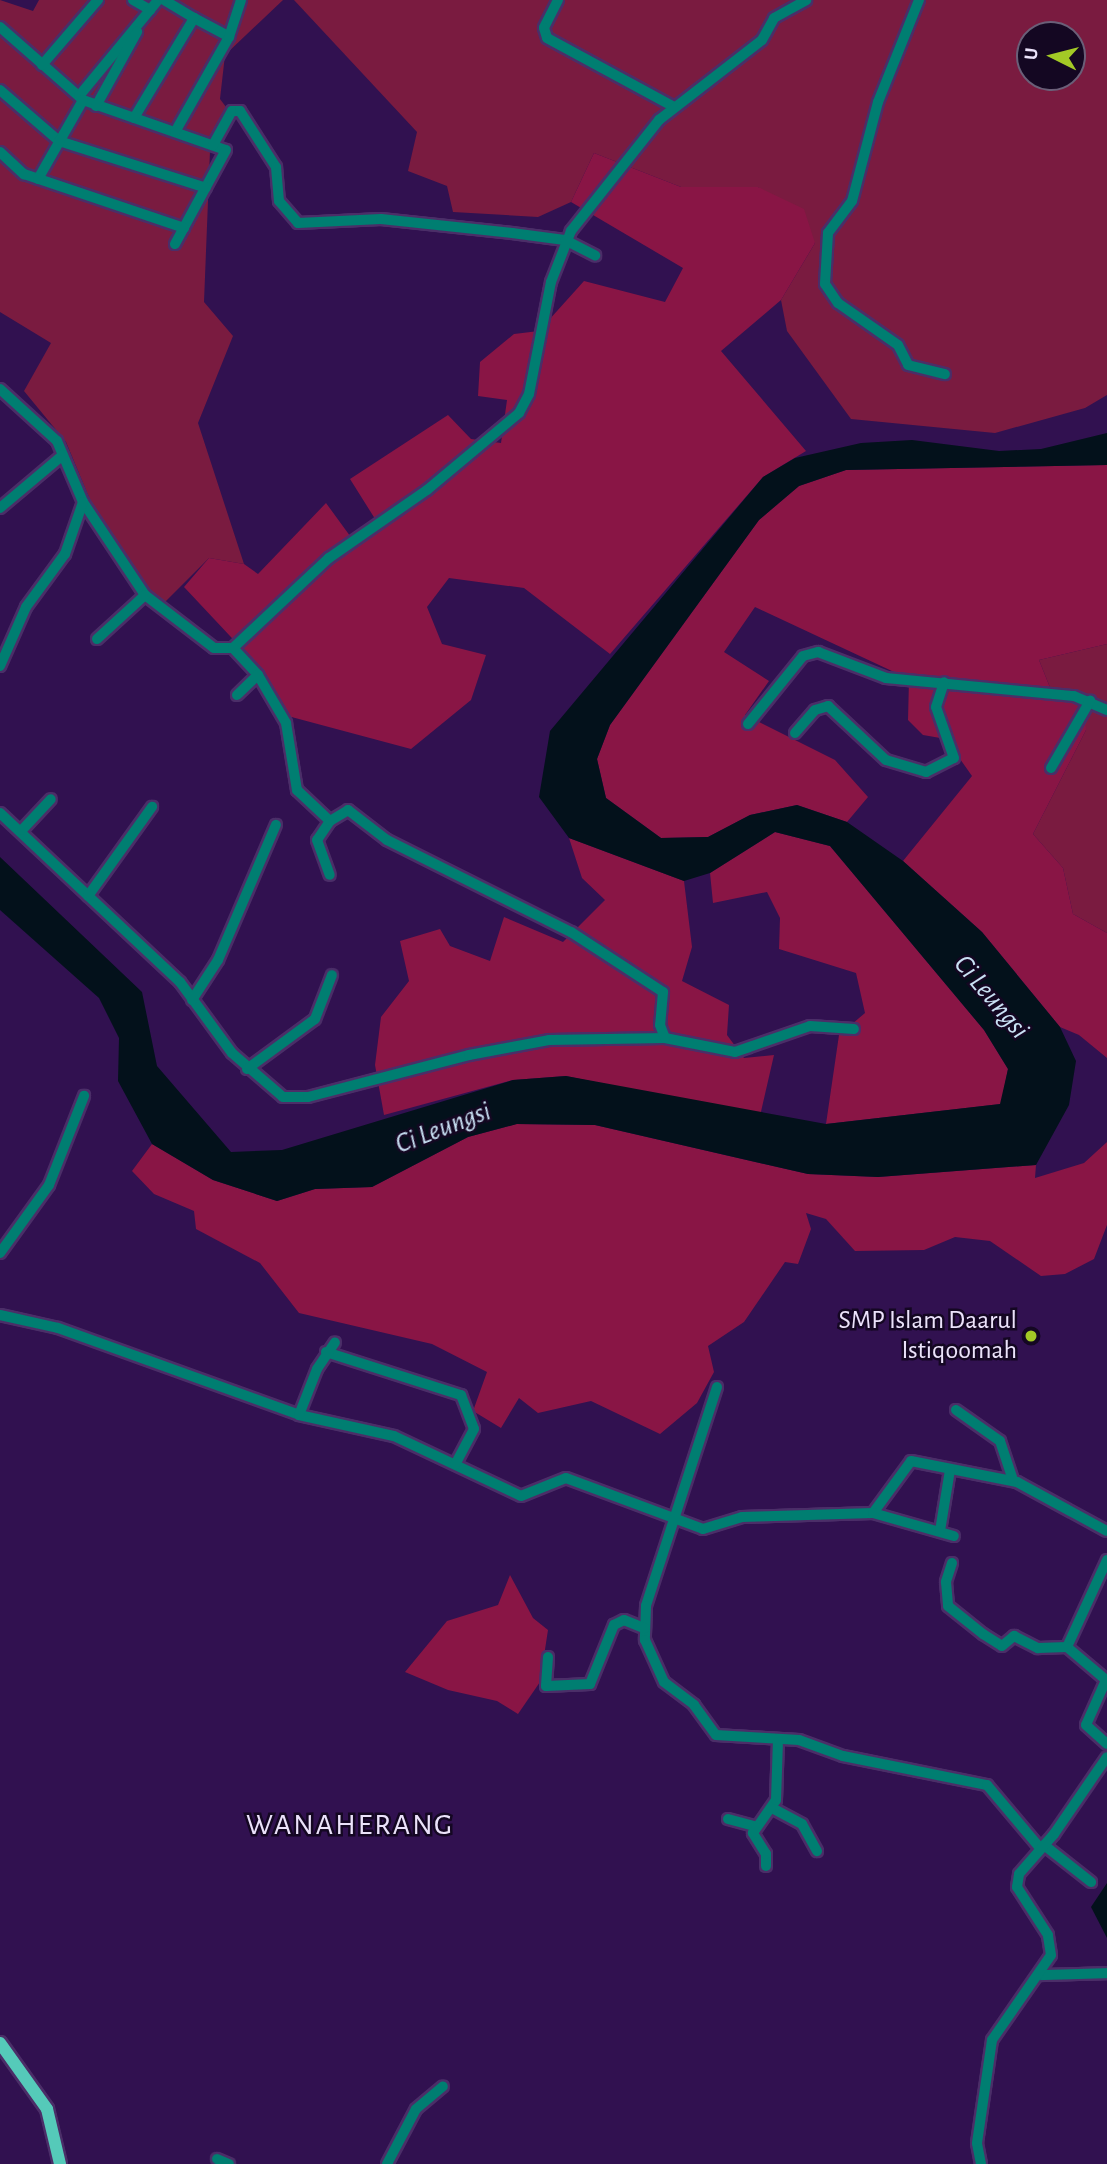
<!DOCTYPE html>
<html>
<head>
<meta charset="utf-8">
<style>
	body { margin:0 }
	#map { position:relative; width:1107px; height:2164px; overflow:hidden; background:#311150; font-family:"Alegreya Sans",sans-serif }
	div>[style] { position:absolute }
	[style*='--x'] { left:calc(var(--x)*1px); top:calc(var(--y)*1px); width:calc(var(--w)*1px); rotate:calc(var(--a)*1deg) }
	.green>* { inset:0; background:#7a1b40 }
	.forest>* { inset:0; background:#891545 }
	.water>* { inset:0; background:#03111b }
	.roads { filter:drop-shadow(2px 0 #4b2e68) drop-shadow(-2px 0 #4b2e68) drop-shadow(0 2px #4b2e68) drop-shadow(0 -2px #4b2e68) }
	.minor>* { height:10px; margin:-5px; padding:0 5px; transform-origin:5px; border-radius:5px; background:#007e71 }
	.major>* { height:12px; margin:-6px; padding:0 6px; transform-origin:6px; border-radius:6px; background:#55cab9 }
	.dots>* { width:19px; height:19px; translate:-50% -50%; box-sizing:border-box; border:4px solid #140722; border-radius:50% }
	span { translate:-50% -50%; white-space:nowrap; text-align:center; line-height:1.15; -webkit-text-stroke:5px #140722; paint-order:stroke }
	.poi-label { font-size:26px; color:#ebe2fa }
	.right { translate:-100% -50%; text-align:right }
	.water-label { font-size:28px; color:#c9e1f4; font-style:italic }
	.quarter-label { font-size:30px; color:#ebe2fa; letter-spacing:2px }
	.north { position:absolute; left:1016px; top:21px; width:70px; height:70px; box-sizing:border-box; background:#140722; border:2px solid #6a5f78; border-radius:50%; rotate:276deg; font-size:19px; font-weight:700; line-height:28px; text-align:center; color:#ebe2fa }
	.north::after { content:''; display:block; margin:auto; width:24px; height:32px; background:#a3c926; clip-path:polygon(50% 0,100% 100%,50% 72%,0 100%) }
</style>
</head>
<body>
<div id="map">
	<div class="green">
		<i style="clip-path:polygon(0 0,33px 11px,39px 0,283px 0,225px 55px,220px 99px,235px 119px,210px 151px,204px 302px,233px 336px,198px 423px,244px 564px,209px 558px,160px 607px,98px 519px,66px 442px,24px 391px,51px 343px,0 312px)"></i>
		<i style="clip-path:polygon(evenodd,294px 0,1107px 0,1107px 395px,1085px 408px,995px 433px,851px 419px,787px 331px,781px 300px,815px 243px,758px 187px,681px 187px,594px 153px,571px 202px,538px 217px,453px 212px,447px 186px,408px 171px,417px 132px,294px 0,1030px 35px,1072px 35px,1072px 77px,1030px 77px,1030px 35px)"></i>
		<i style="clip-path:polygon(1107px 644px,1107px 933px,1073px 914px,1063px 868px,1033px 834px,1086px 730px,1053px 695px,1039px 660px)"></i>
	</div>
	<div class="forest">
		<i style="clip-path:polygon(594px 153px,681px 187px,758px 187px,804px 209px,815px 243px,781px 300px,721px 351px,806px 451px,763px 477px,610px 654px,524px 588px,449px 578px,427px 607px,442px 644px,486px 655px,471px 700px,411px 749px,284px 715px,245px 652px,184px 587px,209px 558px,244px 564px,258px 574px,326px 503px,353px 540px,377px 522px,350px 479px,448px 415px,471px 439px,501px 443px,507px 400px,478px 396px,480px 362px,514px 334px,539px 331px,584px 281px,665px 302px,683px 268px,571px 202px)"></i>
		<i style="clip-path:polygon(1107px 465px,1107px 644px,1039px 660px,1053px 695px,1084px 707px,1086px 730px,1033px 834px,1063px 868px,1073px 914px,1107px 933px,1107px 1058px,1079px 1035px,1060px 1027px,982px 932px,903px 861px,972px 776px,946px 739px,923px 735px,908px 720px,909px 679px,755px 607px,724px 652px,769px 681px,745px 715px,835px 760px,868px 797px,847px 822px,797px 805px,750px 815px,708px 837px,661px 838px,606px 798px,597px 759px,610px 725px,759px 520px,799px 486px,846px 470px)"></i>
		<i style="clip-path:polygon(775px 832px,830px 846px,984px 1030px,1008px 1069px,1001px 1104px,826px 1124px,839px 1035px,865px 1013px,856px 973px,779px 949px,780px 918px,767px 892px,713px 903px,710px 873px)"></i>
		<i style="clip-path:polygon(569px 838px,684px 881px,692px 947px,682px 981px,729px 1005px,727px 1035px,744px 1058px,774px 1055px,760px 1116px,566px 1076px,513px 1080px,384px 1115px,375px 1065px,381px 1017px,409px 981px,400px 941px,440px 929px,450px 946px,490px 961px,504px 917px,563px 942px,605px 900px,582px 878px)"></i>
		<i style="clip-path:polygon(516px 1124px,595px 1125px,808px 1174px,878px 1177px,1036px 1165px,1035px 1178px,1084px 1163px,1107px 1142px,1107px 1225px,1094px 1259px,1065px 1274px,1041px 1276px,990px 1241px,955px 1237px,924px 1250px,855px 1251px,826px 1219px,806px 1213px,811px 1229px,798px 1264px,785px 1262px,744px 1322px,708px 1346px,714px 1372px,697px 1403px,660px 1434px,591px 1401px,538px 1413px,519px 1398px,501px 1428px,473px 1411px,487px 1372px,432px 1344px,299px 1313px,260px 1263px,196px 1229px,194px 1211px,154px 1194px,132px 1171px,152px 1144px,213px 1180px,277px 1201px,315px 1189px,372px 1187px,468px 1137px)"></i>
		<i style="clip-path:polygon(510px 1575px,533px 1618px,548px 1630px,540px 1682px,518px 1714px,497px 1701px,448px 1690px,405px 1672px,447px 1621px,498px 1605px)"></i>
	</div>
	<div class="water">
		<i style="clip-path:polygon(1107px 433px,1107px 465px,846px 470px,799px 486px,759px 520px,610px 725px,597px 759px,606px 798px,661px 838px,708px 837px,750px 815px,797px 805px,847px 822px,903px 861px,982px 932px,1060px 1027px,1076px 1061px,1069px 1105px,1036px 1165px,878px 1177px,808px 1174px,595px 1125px,517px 1124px,468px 1137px,372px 1187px,315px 1189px,277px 1201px,213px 1180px,152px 1144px,118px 1081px,119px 1038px,99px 998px,0 910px,0 857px,142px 992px,157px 1066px,231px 1152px,282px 1150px,513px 1080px,566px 1076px,826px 1124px,1000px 1104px,1008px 1069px,984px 1030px,830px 846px,775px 832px,710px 873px,684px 881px,569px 838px,539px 797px,550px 731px,763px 477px,795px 458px,861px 443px,912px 440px,999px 451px,1041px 449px)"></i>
		<i style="clip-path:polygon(1107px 1883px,1107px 1938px,1091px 1907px)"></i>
	</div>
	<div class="roads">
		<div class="minor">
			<i style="--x:133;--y:0;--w:20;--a:30"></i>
			<i style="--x:558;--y:0;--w:31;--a:117"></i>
			<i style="--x:544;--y:28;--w:10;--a:73"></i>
			<i style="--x:547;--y:38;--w:145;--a:28.5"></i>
			<i style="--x:919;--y:0;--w:110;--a:111.9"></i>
			<i style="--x:878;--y:102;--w:102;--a:104.7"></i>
			<i style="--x:852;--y:201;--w:40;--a:127"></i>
			<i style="--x:828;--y:233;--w:51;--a:93.4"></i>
			<i style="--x:825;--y:284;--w:23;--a:56"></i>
			<i style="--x:838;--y:303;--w:73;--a:35"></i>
			<i style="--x:898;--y:345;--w:22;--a:63"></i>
			<i style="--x:908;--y:365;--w:38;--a:14"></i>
			<i style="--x:194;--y:18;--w:40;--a:28"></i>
			<i style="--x:0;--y:27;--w:111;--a:41.3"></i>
			<i style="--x:83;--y:100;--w:151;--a:19.3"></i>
			<i style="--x:226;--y:150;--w:107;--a:118.5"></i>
			<i style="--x:42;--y:65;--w:86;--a:-49.3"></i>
			<i style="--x:0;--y:90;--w:78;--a:40.8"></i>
			<i style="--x:59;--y:141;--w:154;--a:17.7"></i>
			<i style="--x:79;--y:96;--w:124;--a:-50.5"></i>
			<i style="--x:96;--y:106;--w:85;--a:-61"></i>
			<i style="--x:134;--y:118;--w:117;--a:-59"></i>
			<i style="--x:194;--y:18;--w:35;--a:-149"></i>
			<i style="--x:175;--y:132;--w:109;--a:-60.4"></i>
			<i style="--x:229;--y:37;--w:39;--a:-72"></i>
			<i style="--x:213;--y:145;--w:39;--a:-61"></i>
			<i style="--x:232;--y:111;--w:8;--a:0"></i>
			<i style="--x:240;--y:111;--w:67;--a:57.3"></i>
			<i style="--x:276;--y:167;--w:34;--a:85"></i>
			<i style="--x:279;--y:201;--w:29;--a:49"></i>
			<i style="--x:298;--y:223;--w:83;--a:-2.8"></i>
			<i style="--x:381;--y:219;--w:132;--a:6.1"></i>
			<i style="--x:512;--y:233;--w:53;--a:7.5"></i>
			<i style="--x:565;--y:240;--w:34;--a:27"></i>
			<i style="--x:0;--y:152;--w:33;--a:43"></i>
			<i style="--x:24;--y:174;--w:169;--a:18.6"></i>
			<i style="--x:38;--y:179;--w:91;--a:-60.3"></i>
			<i style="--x:0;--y:389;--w:77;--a:42.4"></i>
			<i style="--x:57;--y:441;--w:66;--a:66.9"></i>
			<i style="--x:83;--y:502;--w:112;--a:56.3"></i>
			<i style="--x:145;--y:595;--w:87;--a:37.5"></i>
			<i style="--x:214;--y:648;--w:19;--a:0"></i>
			<i style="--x:233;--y:648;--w:132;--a:-43.2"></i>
			<i style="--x:329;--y:558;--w:119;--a:-34.8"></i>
			<i style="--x:427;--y:490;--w:120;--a:-39.9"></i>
			<i style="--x:519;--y:413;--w:21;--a:-62"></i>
			<i style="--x:529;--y:394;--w:114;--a:-78.9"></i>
			<i style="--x:551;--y:282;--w:55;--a:-68.6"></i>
			<i style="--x:571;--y:231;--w:142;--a:-51.6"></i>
			<i style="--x:659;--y:120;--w:130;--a:-37.8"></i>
			<i style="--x:762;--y:40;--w:25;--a:-61"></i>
			<i style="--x:774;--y:18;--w:37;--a:-29"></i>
			<i style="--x:0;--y:508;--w:82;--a:-40.1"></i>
			<i style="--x:97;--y:639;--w:65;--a:-42.5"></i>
			<i style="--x:233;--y:648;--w:37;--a:47"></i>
			<i style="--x:258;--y:675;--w:56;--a:59.7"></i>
			<i style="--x:286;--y:723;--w:68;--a:80.7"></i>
			<i style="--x:297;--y:790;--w:45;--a:43.2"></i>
			<i style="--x:330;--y:821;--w:23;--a:124"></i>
			<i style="--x:317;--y:840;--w:37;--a:70"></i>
			<i style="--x:0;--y:666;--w:64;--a:-66.2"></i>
			<i style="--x:26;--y:607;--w:66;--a:-53.7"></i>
			<i style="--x:65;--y:554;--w:55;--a:-70.9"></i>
			<i style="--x:237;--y:695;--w:29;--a:-44"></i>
			<i style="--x:748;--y:724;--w:87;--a:-51"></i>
			<i style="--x:803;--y:656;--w:16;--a:-15"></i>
			<i style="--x:818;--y:652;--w:73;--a:20.9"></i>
			<i style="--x:886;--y:678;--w:189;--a:5.5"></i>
			<i style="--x:1074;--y:696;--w:36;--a:23"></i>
			<i style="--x:795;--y:733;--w:30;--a:-49"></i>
			<i style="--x:815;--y:710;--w:14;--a:-17"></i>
			<i style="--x:828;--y:706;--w:79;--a:43"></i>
			<i style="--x:886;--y:760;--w:42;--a:16.7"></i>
			<i style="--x:926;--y:772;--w:31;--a:-27"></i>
			<i style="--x:954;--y:758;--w:54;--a:-109.4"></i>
			<i style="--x:936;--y:707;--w:26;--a:-72"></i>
			<i style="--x:1051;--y:768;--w:78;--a:-59.8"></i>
			<i style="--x:0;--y:813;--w:247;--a:43.2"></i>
			<i style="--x:180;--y:982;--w:88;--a:53.8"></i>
			<i style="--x:232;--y:1053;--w:67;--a:40.8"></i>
			<i style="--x:283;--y:1097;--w:25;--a:0"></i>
			<i style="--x:308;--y:1097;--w:166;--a:-14.6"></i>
			<i style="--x:469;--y:1055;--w:81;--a:-10.6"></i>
			<i style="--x:549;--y:1040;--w:116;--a:-1"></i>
			<i style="--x:665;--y:1038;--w:71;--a:11.3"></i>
			<i style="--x:735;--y:1052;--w:79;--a:-19.1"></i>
			<i style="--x:810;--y:1026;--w:44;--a:3.9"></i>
			<i style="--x:330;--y:821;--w:21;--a:-31"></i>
			<i style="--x:348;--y:810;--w:49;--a:37.6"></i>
			<i style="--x:387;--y:840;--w:206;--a:26.6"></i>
			<i style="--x:571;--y:932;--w:110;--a:33.1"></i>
			<i style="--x:663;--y:992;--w:33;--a:95"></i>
			<i style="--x:660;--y:1025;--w:14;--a:69"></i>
			<i style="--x:22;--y:830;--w:42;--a:-46.9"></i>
			<i style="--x:88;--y:896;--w:110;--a:-54.3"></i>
			<i style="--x:192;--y:1000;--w:48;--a:-57"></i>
			<i style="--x:218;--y:960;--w:147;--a:-66.8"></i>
			<i style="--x:247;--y:1069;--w:84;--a:-36.3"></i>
			<i style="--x:315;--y:1019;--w:47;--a:-68.9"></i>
			<i style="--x:0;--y:1253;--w:84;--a:-54.2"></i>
			<i style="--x:49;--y:1185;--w:96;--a:-68.5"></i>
			<i style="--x:0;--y:1315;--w:59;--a:12.6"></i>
			<i style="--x:58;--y:1328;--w:256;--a:19.8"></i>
			<i style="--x:299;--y:1415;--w:97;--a:12.5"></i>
			<i style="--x:394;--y:1436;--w:140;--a:25.3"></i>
			<i style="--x:521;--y:1496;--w:48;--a:-21.8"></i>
			<i style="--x:566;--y:1478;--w:146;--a:20.4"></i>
			<i style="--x:703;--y:1529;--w:41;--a:-17.1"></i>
			<i style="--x:742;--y:1517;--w:131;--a:-1.7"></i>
			<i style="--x:873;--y:1513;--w:64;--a:-53.8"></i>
			<i style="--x:911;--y:1461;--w:108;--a:11.2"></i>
			<i style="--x:1017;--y:1482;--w:102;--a:28.6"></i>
			<i style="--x:326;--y:1352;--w:142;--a:17.7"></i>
			<i style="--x:461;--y:1395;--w:36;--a:69"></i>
			<i style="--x:474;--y:1429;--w:40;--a:118"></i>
			<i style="--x:717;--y:1387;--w:230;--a:108"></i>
			<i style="--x:646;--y:1606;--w:34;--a:92"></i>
			<i style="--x:645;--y:1640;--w:46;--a:65.7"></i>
			<i style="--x:664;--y:1682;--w:38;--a:37"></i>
			<i style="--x:694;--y:1705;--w:37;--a:54"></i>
			<i style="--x:716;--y:1735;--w:83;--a:3.4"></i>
			<i style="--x:799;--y:1740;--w:47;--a:20"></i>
			<i style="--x:843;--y:1756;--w:147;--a:11.4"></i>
			<i style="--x:987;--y:1785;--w:82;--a:49.9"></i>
			<i style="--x:956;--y:1410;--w:54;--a:35.2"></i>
			<i style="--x:1000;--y:1441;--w:41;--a:71.6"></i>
			<i style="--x:299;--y:1415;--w:49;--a:-68.6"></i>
			<i style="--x:317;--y:1369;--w:32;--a:-56"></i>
			<i style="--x:873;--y:1513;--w:84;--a:15.9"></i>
			<i style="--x:940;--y:1531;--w:62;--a:-80.7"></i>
			<i style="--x:1107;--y:1560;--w:96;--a:114.7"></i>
			<i style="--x:1067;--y:1647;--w:51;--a:40.2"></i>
			<i style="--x:1106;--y:1680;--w:49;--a:114"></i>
			<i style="--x:1086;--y:1725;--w:28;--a:42"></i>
			<i style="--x:952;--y:1563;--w:20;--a:108"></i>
			<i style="--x:946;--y:1582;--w:24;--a:85"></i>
			<i style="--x:948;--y:1606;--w:45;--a:38.7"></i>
			<i style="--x:983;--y:1634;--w:22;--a:32"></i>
			<i style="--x:1002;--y:1646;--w:16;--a:-40"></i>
			<i style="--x:1014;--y:1636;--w:27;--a:27"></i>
			<i style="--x:1038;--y:1648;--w:29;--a:-2"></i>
			<i style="--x:548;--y:1657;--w:29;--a:94"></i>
			<i style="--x:546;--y:1686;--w:44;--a:-2.6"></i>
			<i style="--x:590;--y:1684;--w:64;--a:-67.9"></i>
			<i style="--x:614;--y:1625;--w:11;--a:-27"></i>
			<i style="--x:624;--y:1620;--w:22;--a:22"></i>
			<i style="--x:772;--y:1808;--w:34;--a:28"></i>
			<i style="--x:802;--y:1824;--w:31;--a:61"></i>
			<i style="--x:728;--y:1819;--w:27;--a:15"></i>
			<i style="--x:1044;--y:1845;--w:60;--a:38.2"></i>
			<i style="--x:766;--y:1866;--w:12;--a:-90"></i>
			<i style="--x:766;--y:1854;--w:25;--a:-122"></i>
			<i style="--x:753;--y:1833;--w:40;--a:-55.1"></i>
			<i style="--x:776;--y:1800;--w:61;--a:-88.1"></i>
			<i style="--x:1041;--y:1975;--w:66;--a:-1.7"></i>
			<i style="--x:217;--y:2159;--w:13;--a:23"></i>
			<i style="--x:387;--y:2164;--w:62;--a:-62.2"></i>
			<i style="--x:416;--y:2109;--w:35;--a:-40"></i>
			<i style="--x:981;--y:2164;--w:21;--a:-101"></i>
			<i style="--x:977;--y:2143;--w:104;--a:-81.7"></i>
			<i style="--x:992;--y:2040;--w:103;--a:-55.2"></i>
			<i style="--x:1051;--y:1955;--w:20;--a:-99"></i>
			<i style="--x:1048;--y:1935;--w:57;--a:-122.9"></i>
			<i style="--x:1017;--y:1887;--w:13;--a:-81"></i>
			<i style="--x:1019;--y:1874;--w:53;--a:-48.8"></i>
			<i style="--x:1054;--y:1834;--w:93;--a:-55.5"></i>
		</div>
		<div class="major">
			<i style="--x:0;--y:2043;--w:81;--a:54.5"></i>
			<i style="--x:47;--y:2109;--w:57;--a:76.7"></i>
		</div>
	</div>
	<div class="dots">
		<i style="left:1031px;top:1336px;background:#a3c926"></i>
	</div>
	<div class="poi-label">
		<span class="right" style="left:1017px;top:1336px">SMP Islam Daarul<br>Istiqoomah</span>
	</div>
	<div class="water-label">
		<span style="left:991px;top:997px;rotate:50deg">Ci Leungsi</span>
		<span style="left:443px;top:1128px;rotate:-21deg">Ci Leungsi</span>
	</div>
	<div class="quarter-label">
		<span style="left:350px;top:1825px">WANAHERANG</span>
	</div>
	<div class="north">U</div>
</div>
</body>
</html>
